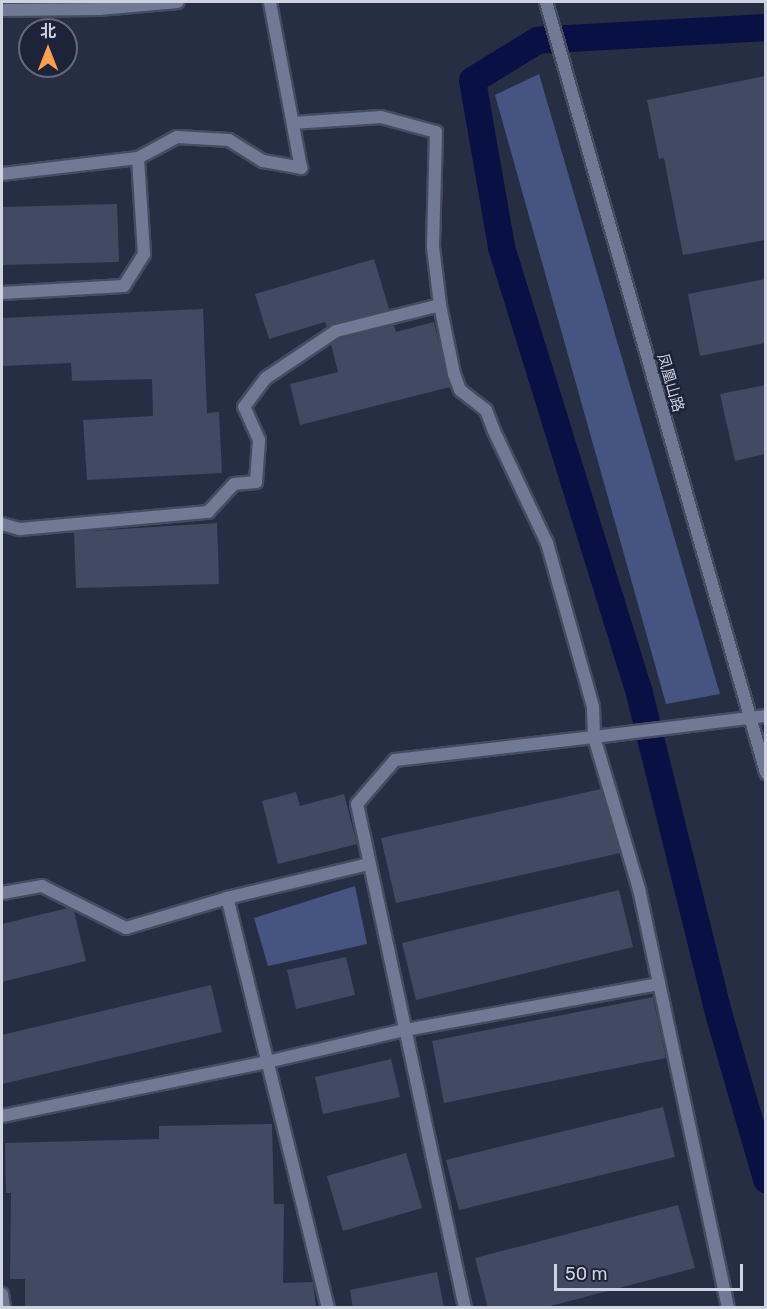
<!DOCTYPE html>
<html>
<head>
<meta charset="utf-8">
<style>
	body { margin:0 }
	#map { position:relative; width:767px; height:1309px; overflow:hidden; background:#262e44; font-family:Rubik,"Noto Sans SC",sans-serif }
	div>[style] { position:absolute }
	[style*='--x'] { left:calc(var(--x)*1px); top:calc(var(--y)*1px); width:calc(var(--w)*1px); rotate:calc(var(--a)*1deg) }
	.green>* { inset:0; background:#455481 }
	.canal>* { height:27px; margin:-13.5px; padding:0 13.5px; transform-origin:13.5px; border-radius:13.5px; background:#091043 }
	.building>* { inset:0; background:#424a62 }
	.roads { filter:drop-shadow(2px 0 #444c60) drop-shadow(-2px 0 #444c60) drop-shadow(0 2px #444c60) drop-shadow(0 -2px #444c60) }
	.service>* { height:12px; margin:-6px; padding:0 6px; transform-origin:6px; border-radius:6px; background:#707a94 }
	.minor>* { height:12px; margin:-6px; padding:0 6px; transform-origin:6px; border-radius:6px; background:#707a94 }
	.tertiary>* { height:12px; margin:-6px; padding:0 6px; transform-origin:6px; border-radius:6px; background:#707a94 }
	span { translate:-50% -50%; white-space:nowrap; text-align:center; line-height:1.15; -webkit-text-stroke:5px #1d2439; paint-order:stroke }
	.street-label { font-size:15px; color:#ced3e2 }
	.frame { position:absolute; inset:0; border:3px solid #ced3e2; pointer-events:none }
	.north { position:absolute; left:18px; top:18px; width:60px; height:60px; box-sizing:border-box; background:#1d2439; border:2px solid #646a7d; border-radius:50%; rotate:0deg; font-size:16px; font-weight:700; line-height:24px; text-align:center; color:#ced3e2 }
	.north::after { content:''; display:block; margin:auto; width:21px; height:27px; background:#fa9f4f; clip-path:polygon(50% 0,100% 100%,50% 72%,0 100%) }
	.scale { position:absolute; left:554px; top:1264px; width:189px; height:27px; box-sizing:border-box; border:3px solid #ced3e2; border-top:0; padding-left:8px; font-size:18px; line-height:21px; white-space:nowrap; color:#ced3e2; -webkit-text-stroke:4px #1d2439; paint-order:stroke }
</style>
</head>
<body>
<div id="map">
	<div class="green">
		<i style="clip-path:polygon(539px 74px,720px 694px,666px 704px,495px 95px)"></i>
		<i style="clip-path:polygon(355px 886px,367px 944px,268px 966px,254px 918px)"></i>
	</div>
	<div class="canal">
		<i style="--x:766;--y:27;--w:229;--a:176.8"></i>
		<i style="--x:537;--y:40;--w:76;--a:148.4"></i>
		<i style="--x:472;--y:80;--w:169;--a:80.1"></i>
		<i style="--x:501;--y:247;--w:467;--a:72.8"></i>
		<i style="--x:639;--y:693;--w:333;--a:76.1"></i>
		<i style="--x:719;--y:1016;--w:170;--a:73.9"></i>
	</div>
	<div class="building">
		<i style="clip-path:polygon(765px 76px,765px 240px,683px 255px,664px 158px,659px 159px,647px 100px)"></i>
		<i style="clip-path:polygon(117px 204px,119px 262px,2px 265px,2px 207px)"></i>
		<i style="clip-path:polygon(374px 259px,389px 309px,327px 327px,325px 322px,269px 339px,255px 294px)"></i>
		<i style="clip-path:polygon(765px 279px,765px 343px,700px 356px,688px 294px)"></i>
		<i style="clip-path:polygon(203px 309px,207px 413px,219px 412px,222px 473px,87px 480px,83px 420px,153px 416px,152px 379px,72px 381px,71px 363px,2px 366px,2px 318px)"></i>
		<i style="clip-path:polygon(434px 322px,450px 387px,300px 425px,290px 384px,338px 372px,331px 344px,339px 339px,394px 325px,396px 332px)"></i>
		<i style="clip-path:polygon(765px 385px,765px 454px,735px 461px,720px 394px)"></i>
		<i style="clip-path:polygon(217px 523px,219px 584px,76px 588px,74px 532px)"></i>
		<i style="clip-path:polygon(601px 789px,620px 853px,396px 903px,381px 838px)"></i>
		<i style="clip-path:polygon(296px 792px,300px 806px,344px 794px,357px 844px,278px 864px,262px 801px)"></i>
		<i style="clip-path:polygon(619px 890px,633px 947px,416px 1000px,402px 943px)"></i>
		<i style="clip-path:polygon(68px 908px,74px 911px,86px 961px,2px 982px,2px 924px)"></i>
		<i style="clip-path:polygon(346px 957px,355px 995px,296px 1009px,287px 970px)"></i>
		<i style="clip-path:polygon(211px 985px,222px 1032px,2px 1084px,2px 1035px)"></i>
		<i style="clip-path:polygon(653px 997px,666px 1058px,444px 1103px,432px 1041px)"></i>
		<i style="clip-path:polygon(391px 1059px,400px 1097px,323px 1114px,315px 1077px)"></i>
		<i style="clip-path:polygon(663px 1107px,675px 1157px,459px 1210px,446px 1160px)"></i>
		<i style="clip-path:polygon(272px 1124px,274px 1204px,284px 1204px,283px 1283px,313px 1282px,316px 1308px,25px 1308px,25px 1279px,10px 1279px,11px 1193px,6px 1193px,5px 1143px,159px 1139px,159px 1126px)"></i>
		<i style="clip-path:polygon(406px 1153px,422px 1208px,343px 1231px,327px 1176px)"></i>
		<i style="clip-path:polygon(678px 1205px,695px 1268px,543px 1308px,488px 1308px,475px 1258px)"></i>
		<i style="clip-path:polygon(437px 1272px,444px 1308px,353px 1308px,350px 1290px)"></i>
	</div>
	<div class="roads">
		<div class="service">
			<i style="--x:293;--y:123;--w:88;--a:-3.9"></i>
			<i style="--x:381;--y:117;--w:57;--a:15.3"></i>
			<i style="--x:436;--y:132;--w:115;--a:91.5"></i>
			<i style="--x:433;--y:247;--w:58;--a:83.1"></i>
			<i style="--x:440;--y:305;--w:70;--a:78.5"></i>
			<i style="--x:454;--y:374;--w:17;--a:69"></i>
			<i style="--x:460;--y:390;--w:33;--a:38"></i>
			<i style="--x:486;--y:410;--w:22;--a:69"></i>
			<i style="--x:494;--y:431;--w:124;--a:64.7"></i>
			<i style="--x:547;--y:543;--w:170;--a:74.3"></i>
			<i style="--x:593;--y:707;--w:30;--a:88"></i>
			<i style="--x:594;--y:737;--w:159;--a:73.5"></i>
			<i style="--x:639;--y:889;--w:428;--a:78"></i>
			<i style="--x:2;--y:174;--w:137;--a:-6.7"></i>
			<i style="--x:2;--y:293;--w:122;--a:-3.3"></i>
			<i style="--x:124;--y:286;--w:38;--a:-58"></i>
			<i style="--x:144;--y:254;--w:96;--a:-93.6"></i>
			<i style="--x:138;--y:158;--w:44;--a:-28.3"></i>
			<i style="--x:177;--y:137;--w:52;--a:3.3"></i>
			<i style="--x:229;--y:140;--w:40;--a:32"></i>
			<i style="--x:263;--y:161;--w:39;--a:10"></i>
			<i style="--x:301;--y:168;--w:169;--a:-100.6"></i>
			<i style="--x:2;--y:524;--w:19;--a:16"></i>
			<i style="--x:20;--y:529;--w:189;--a:-5.2"></i>
			<i style="--x:208;--y:512;--w:38;--a:-47"></i>
			<i style="--x:234;--y:484;--w:22;--a:-5"></i>
			<i style="--x:256;--y:482;--w:42;--a:-85.9"></i>
			<i style="--x:259;--y:440;--w:36;--a:-114"></i>
			<i style="--x:244;--y:407;--w:36;--a:-53"></i>
			<i style="--x:266;--y:378;--w:84;--a:-33.9"></i>
			<i style="--x:336;--y:331;--w:107;--a:-14"></i>
			<i style="--x:2;--y:893;--w:41;--a:-9.9"></i>
			<i style="--x:42;--y:886;--w:94;--a:26.6"></i>
			<i style="--x:126;--y:928;--w:105;--a:-16.5"></i>
			<i style="--x:2;--y:1116;--w:270;--a:-11.5"></i>
			<i style="--x:267;--y:1062;--w:142;--a:-13.1"></i>
			<i style="--x:405;--y:1030;--w:258;--a:-10.3"></i>
			<i style="--x:2;--y:1294;--w:14;--a:82"></i>
			<i style="--x:328;--y:1308;--w:422;--a:-103.8"></i>
			<i style="--x:227;--y:898;--w:146;--a:-13.5"></i>
			<i style="--x:465;--y:1308;--w:515;--a:-102.09"></i>
			<i style="--x:357;--y:804;--w:58;--a:-49.2"></i>
			<i style="--x:395;--y:760;--w:200;--a:-6.6"></i>
		</div>
		<div class="minor">
			<i style="--x:594;--y:737;--w:173;--a:-7"></i>
		</div>
		<div class="tertiary">
			<i style="--x:546;--y:2;--w:802;--a:74.07"></i>
			<i style="--x:2;--y:10;--w:97;--a:-0.6"></i>
			<i style="--x:99;--y:9;--w:79;--a:-5.1"></i>
		</div>
	</div>
	<div class="street-label">
		<span style="left:670px;top:383px;rotate:74deg">凤凰山路</span>
	</div>
	<div class="frame"></div>
	<div class="north">北</div>
	<div class="scale">50 m</div>
</div>
</body>
</html>
